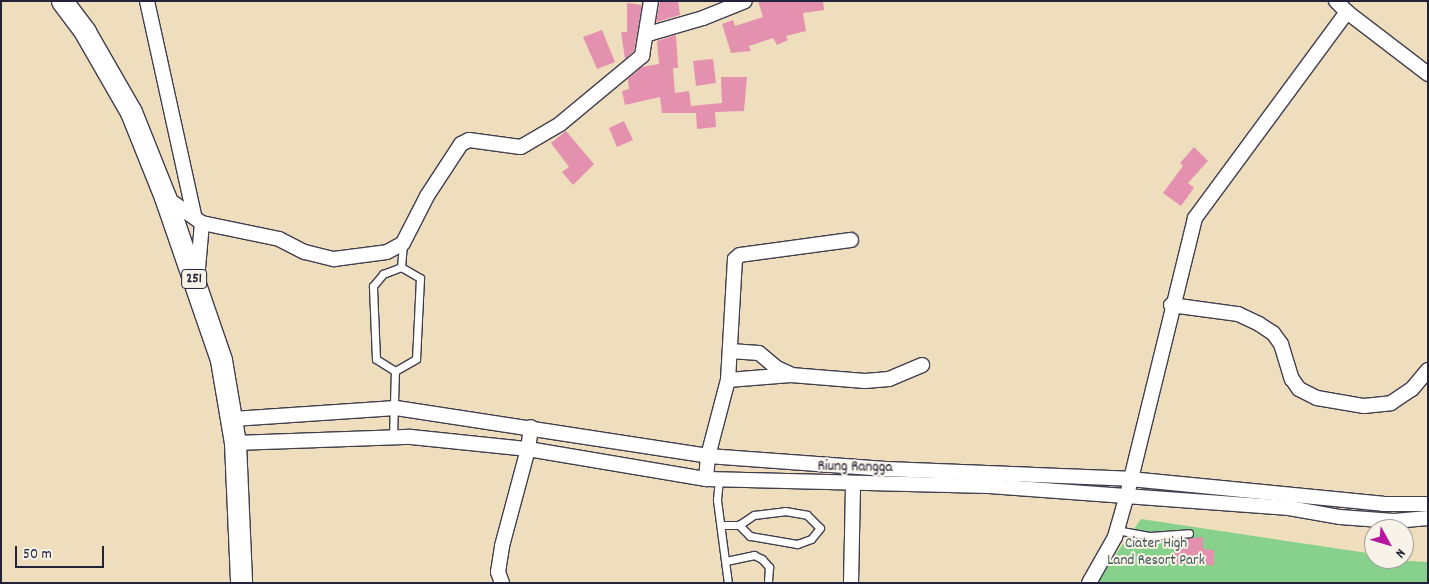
<!DOCTYPE html>
<html>
<head>
<meta charset="utf-8">
<style>
	body { margin:0 }
	#map { position:relative; width:1429px; height:584px; overflow:hidden; background:#efdebd; font-family:Dekko,sans-serif }
	div>[style] { position:absolute }
	[style*='--x'] { left:calc(var(--x)*1px); top:calc(var(--y)*1px); width:calc(var(--w)*1px); rotate:calc(var(--a)*1deg) }
	.green>* { inset:0; background:#87d18d }
	.building>* { inset:0; background:#e391ae }
	.roads { filter:drop-shadow(1px 0 #413e4e) drop-shadow(-1px 0 #413e4e) drop-shadow(0 1px #413e4e) drop-shadow(0 -1px #413e4e) }
	.service>* { height:7px; margin:-3.5px; padding:0 3.5px; transform-origin:3.5px; border-radius:3.5px; background:#fff }
	.minor>* { height:14px; margin:-7px; padding:0 7px; transform-origin:7px; border-radius:7px; background:#fff }
	.primary>* { height:21px; margin:-10.5px; padding:0 10.5px; transform-origin:10.5px; border-radius:10.5px; background:#fff }
	span { translate:-50% -50%; white-space:nowrap; text-align:center; line-height:1.15; -webkit-text-stroke:4px #f7f3e8; paint-order:stroke }
	.shield-label span { padding:1px 4px; background:#f7f3e8; border:1px solid; border-radius:4px; -webkit-text-stroke-width:0 }
	.shield-label { font-size:14px; color:#22223b; font-weight:700 }
	.street-label { font-size:15px; color:#22223b }
	.park-label { font-size:15px; color:#405754 }
	.frame { position:absolute; inset:0; border:2px solid #22223b; pointer-events:none }
	.north { position:absolute; left:1364px; top:519px; width:50px; height:50px; box-sizing:border-box; background:#f7f3e8; border:1px solid #a29fa3; border-radius:50%; rotate:129deg; font-size:14px; font-weight:700; line-height:20px; text-align:center; color:#22223b }
	.north::after { content:''; display:block; margin:auto; width:18px; height:22px; background:#b5179e; clip-path:polygon(50% 0,100% 100%,50% 72%,0 100%) }
	.scale { position:absolute; left:15px; top:546px; width:89px; height:22px; box-sizing:border-box; border:2px solid #22223b; border-top:0; padding-left:6px; font-size:15px; line-height:18px; white-space:nowrap; color:#22223b; -webkit-text-stroke:4px #f7f3e8; paint-order:stroke }
</style>
</head>
<body>
<div id="map">
	<div class="green">
		<i style="clip-path:polygon(1141px 519px,1374px 554px,1374px 559px,1428px 562px,1428px 583px,1095px 583px)"></i>
	</div>
	<div class="building">
		<i style="clip-path:polygon(660px 1px,678px 1px,680px 15px,656px 22px)"></i>
		<i style="clip-path:polygon(758px 1px,823px 1px,824px 10px,803px 13px,806px 31px,786px 36px,788px 40px,777px 45px,773px 38px,749px 46px,751px 51px,731px 53px,722px 24px,733px 20px,735px 26px,763px 17px)"></i>
		<i style="clip-path:polygon(627px 3px,642px 5px,634px 51px,625px 59px,621px 32px,627px 32px)"></i>
		<i style="clip-path:polygon(602px 30px,615px 62px,597px 69px,583px 37px)"></i>
		<i style="clip-path:polygon(676px 35px,678px 68px,673px 68px,675px 93px,689px 91px,691px 106px,722px 103px,721px 77px,747px 77px,744px 111px,715px 112px,716px 127px,697px 129px,696px 113px,662px 113px,660px 97px,625px 105px,622px 91px,629px 89px,628px 79px,642px 67px,659px 64px,657px 41px)"></i>
		<i style="clip-path:polygon(713px 59px,716px 83px,696px 86px,693px 61px)"></i>
		<i style="clip-path:polygon(624px 121px,633px 140px,617px 147px,609px 128px)"></i>
		<i style="clip-path:polygon(566px 131px,594px 164px,573px 185px,562px 172px,569px 167px,551px 143px)"></i>
		<i style="clip-path:polygon(1194px 147px,1208px 161px,1188px 183px,1194px 188px,1181px 206px,1163px 193px,1183px 166px,1180px 163px)"></i>
		<i style="clip-path:polygon(1203px 537px,1203px 549px,1214px 550px,1214px 565px,1175px 564px,1175px 549px,1182px 549px,1182px 539px)"></i>
	</div>
	<div class="roads">
		<div class="service">
			<i style="--x:401;--y:267;--w:23;--a:-85"></i>
			<i style="--x:393;--y:437;--w:66;--a:-88.3"></i>
			<i style="--x:395;--y:371;--w:22;--a:-148"></i>
			<i style="--x:376;--y:359;--w:73;--a:-92.4"></i>
			<i style="--x:373;--y:286;--w:16;--a:-50"></i>
			<i style="--x:383;--y:274;--w:19;--a:-21"></i>
			<i style="--x:401;--y:267;--w:22;--a:30"></i>
			<i style="--x:420;--y:278;--w:81;--a:92.8"></i>
			<i style="--x:416;--y:359;--w:24;--a:150"></i>
			<i style="--x:719;--y:480;--w:20;--a:96"></i>
			<i style="--x:717;--y:500;--w:84;--a:82.5"></i>
			<i style="--x:721;--y:525;--w:18;--a:0"></i>
			<i style="--x:739;--y:525;--w:18;--a:-34"></i>
			<i style="--x:754;--y:515;--w:31;--a:-7"></i>
			<i style="--x:785;--y:511;--w:22;--a:10"></i>
			<i style="--x:807;--y:515;--w:18;--a:45"></i>
			<i style="--x:820;--y:528;--w:14;--a:129"></i>
			<i style="--x:811;--y:539;--w:15;--a:160"></i>
			<i style="--x:797;--y:544;--w:48;--a:-170.3"></i>
			<i style="--x:750;--y:536;--w:16;--a:-135"></i>
			<i style="--x:1116;--y:530;--w:35;--a:10"></i>
			<i style="--x:1150;--y:536;--w:39;--a:-4"></i>
			<i style="--x:726;--y:561;--w:29;--a:-12"></i>
			<i style="--x:754;--y:555;--w:9;--a:27"></i>
			<i style="--x:762;--y:559;--w:11;--a:49"></i>
			<i style="--x:769;--y:567;--w:16;--a:94"></i>
		</div>
		<div class="minor">
			<i style="--x:147;--y:1;--w:218;--a:77.6"></i>
			<i style="--x:1336;--y:1;--w:16;--a:45"></i>
			<i style="--x:648;--y:34;--w:57;--a:-16.2"></i>
			<i style="--x:703;--y:18;--w:45;--a:-22"></i>
			<i style="--x:165;--y:197;--w:45;--a:35.1"></i>
			<i style="--x:202;--y:223;--w:79;--a:11.7"></i>
			<i style="--x:279;--y:239;--w:29;--a:27"></i>
			<i style="--x:305;--y:252;--w:30;--a:14"></i>
			<i style="--x:334;--y:259;--w:53;--a:-7.5"></i>
			<i style="--x:387;--y:252;--w:18;--a:-29"></i>
			<i style="--x:403;--y:243;--w:53;--a:-62.9"></i>
			<i style="--x:427;--y:196;--w:62;--a:-56.8"></i>
			<i style="--x:461;--y:144;--w:9;--a:-27"></i>
			<i style="--x:469;--y:140;--w:52;--a:7.7"></i>
			<i style="--x:521;--y:147;--w:45;--a:-30.5"></i>
			<i style="--x:560;--y:124;--w:107;--a:-39.7"></i>
			<i style="--x:642;--y:56;--w:56;--a:-80.7"></i>
			<i style="--x:197;--y:280;--w:57;--a:-85"></i>
			<i style="--x:1171;--y:305;--w:68;--a:7.7"></i>
			<i style="--x:1238;--y:314;--w:23;--a:25"></i>
			<i style="--x:1259;--y:324;--w:17;--a:33"></i>
			<i style="--x:1273;--y:333;--w:14;--a:54"></i>
			<i style="--x:1281;--y:344;--w:37;--a:73"></i>
			<i style="--x:1292;--y:379;--w:12;--a:55"></i>
			<i style="--x:1299;--y:389;--w:20;--a:27"></i>
			<i style="--x:1317;--y:398;--w:48;--a:9.7"></i>
			<i style="--x:1364;--y:406;--w:27;--a:-6"></i>
			<i style="--x:1391;--y:403;--w:25;--a:-34"></i>
			<i style="--x:1412;--y:389;--w:25;--a:-50"></i>
			<i style="--x:730;--y:351;--w:29;--a:4"></i>
			<i style="--x:759;--y:353;--w:23;--a:40"></i>
			<i style="--x:777;--y:368;--w:14;--a:25"></i>
			<i style="--x:728;--y:380;--w:63;--a:-4.5"></i>
			<i style="--x:791;--y:375;--w:74;--a:4.6"></i>
			<i style="--x:865;--y:381;--w:24;--a:-5"></i>
			<i style="--x:889;--y:379;--w:36;--a:-23"></i>
			<i style="--x:233;--y:419;--w:163;--a:-3.9"></i>
			<i style="--x:396;--y:408;--w:316;--a:8.7"></i>
			<i style="--x:708;--y:456;--w:178;--a:4.2"></i>
			<i style="--x:886;--y:469;--w:244;--a:2.3"></i>
			<i style="--x:1130;--y:479;--w:254;--a:5.6"></i>
			<i style="--x:1383;--y:504;--w:45;--a:0"></i>
			<i style="--x:235;--y:443;--w:176;--a:-2"></i>
			<i style="--x:411;--y:437;--w:118;--a:5.9"></i>
			<i style="--x:528;--y:449;--w:181;--a:9.6"></i>
			<i style="--x:706;--y:479;--w:283;--a:1.4"></i>
			<i style="--x:989;--y:486;--w:301;--a:4.2"></i>
			<i style="--x:1289;--y:508;--w:52;--a:10"></i>
			<i style="--x:1340;--y:517;--w:54;--a:4.2"></i>
			<i style="--x:1394;--y:521;--w:34;--a:-5"></i>
			<i style="--x:706;--y:479;--w:23;--a:-85"></i>
			<i style="--x:708;--y:456;--w:79;--a:-75.3"></i>
			<i style="--x:728;--y:380;--w:121;--a:-86.7"></i>
			<i style="--x:735;--y:259;--w:6;--a:-39"></i>
			<i style="--x:740;--y:255;--w:112;--a:-7.7"></i>
			<i style="--x:502;--y:583;--w:12;--a:-110"></i>
			<i style="--x:498;--y:572;--w:26;--a:-81"></i>
			<i style="--x:502;--y:546;--w:100;--a:-75"></i>
			<i style="--x:528;--y:449;--w:22;--a:-82"></i>
			<i style="--x:851;--y:583;--w:99;--a:-88.8"></i>
			<i style="--x:1089;--y:583;--w:53;--a:-60.5"></i>
			<i style="--x:1115;--y:537;--w:44;--a:-74.1"></i>
			<i style="--x:1127;--y:495;--w:285;--a:-76.2"></i>
			<i style="--x:1195;--y:218;--w:256;--a:-53.6"></i>
			<i style="--x:1347;--y:12;--w:102;--a:37.4"></i>
		</div>
		<div class="primary">
			<i style="--x:62;--y:1;--w:39;--a:53"></i>
			<i style="--x:85;--y:32;--w:92;--a:60.1"></i>
			<i style="--x:131;--y:112;--w:92;--a:68.2"></i>
			<i style="--x:165;--y:197;--w:172;--a:71"></i>
			<i style="--x:221;--y:360;--w:84;--a:80.4"></i>
			<i style="--x:235;--y:443;--w:140;--a:87.5"></i>
		</div>
	</div>
	<div class="shield-label">
		<span style="left:194px;top:279px">251</span>
	</div>
	<div class="street-label">
		<span style="left:855px;top:468px;rotate:1deg">Riung Rangga</span>
	</div>
	<div class="park-label">
		<span style="left:1156px;top:553px">Ciater High<br>Land Resort Park</span>
	</div>
	<div class="frame"></div>
	<div class="north">N</div>
	<div class="scale">50 m</div>
</div>
</body>
</html>
